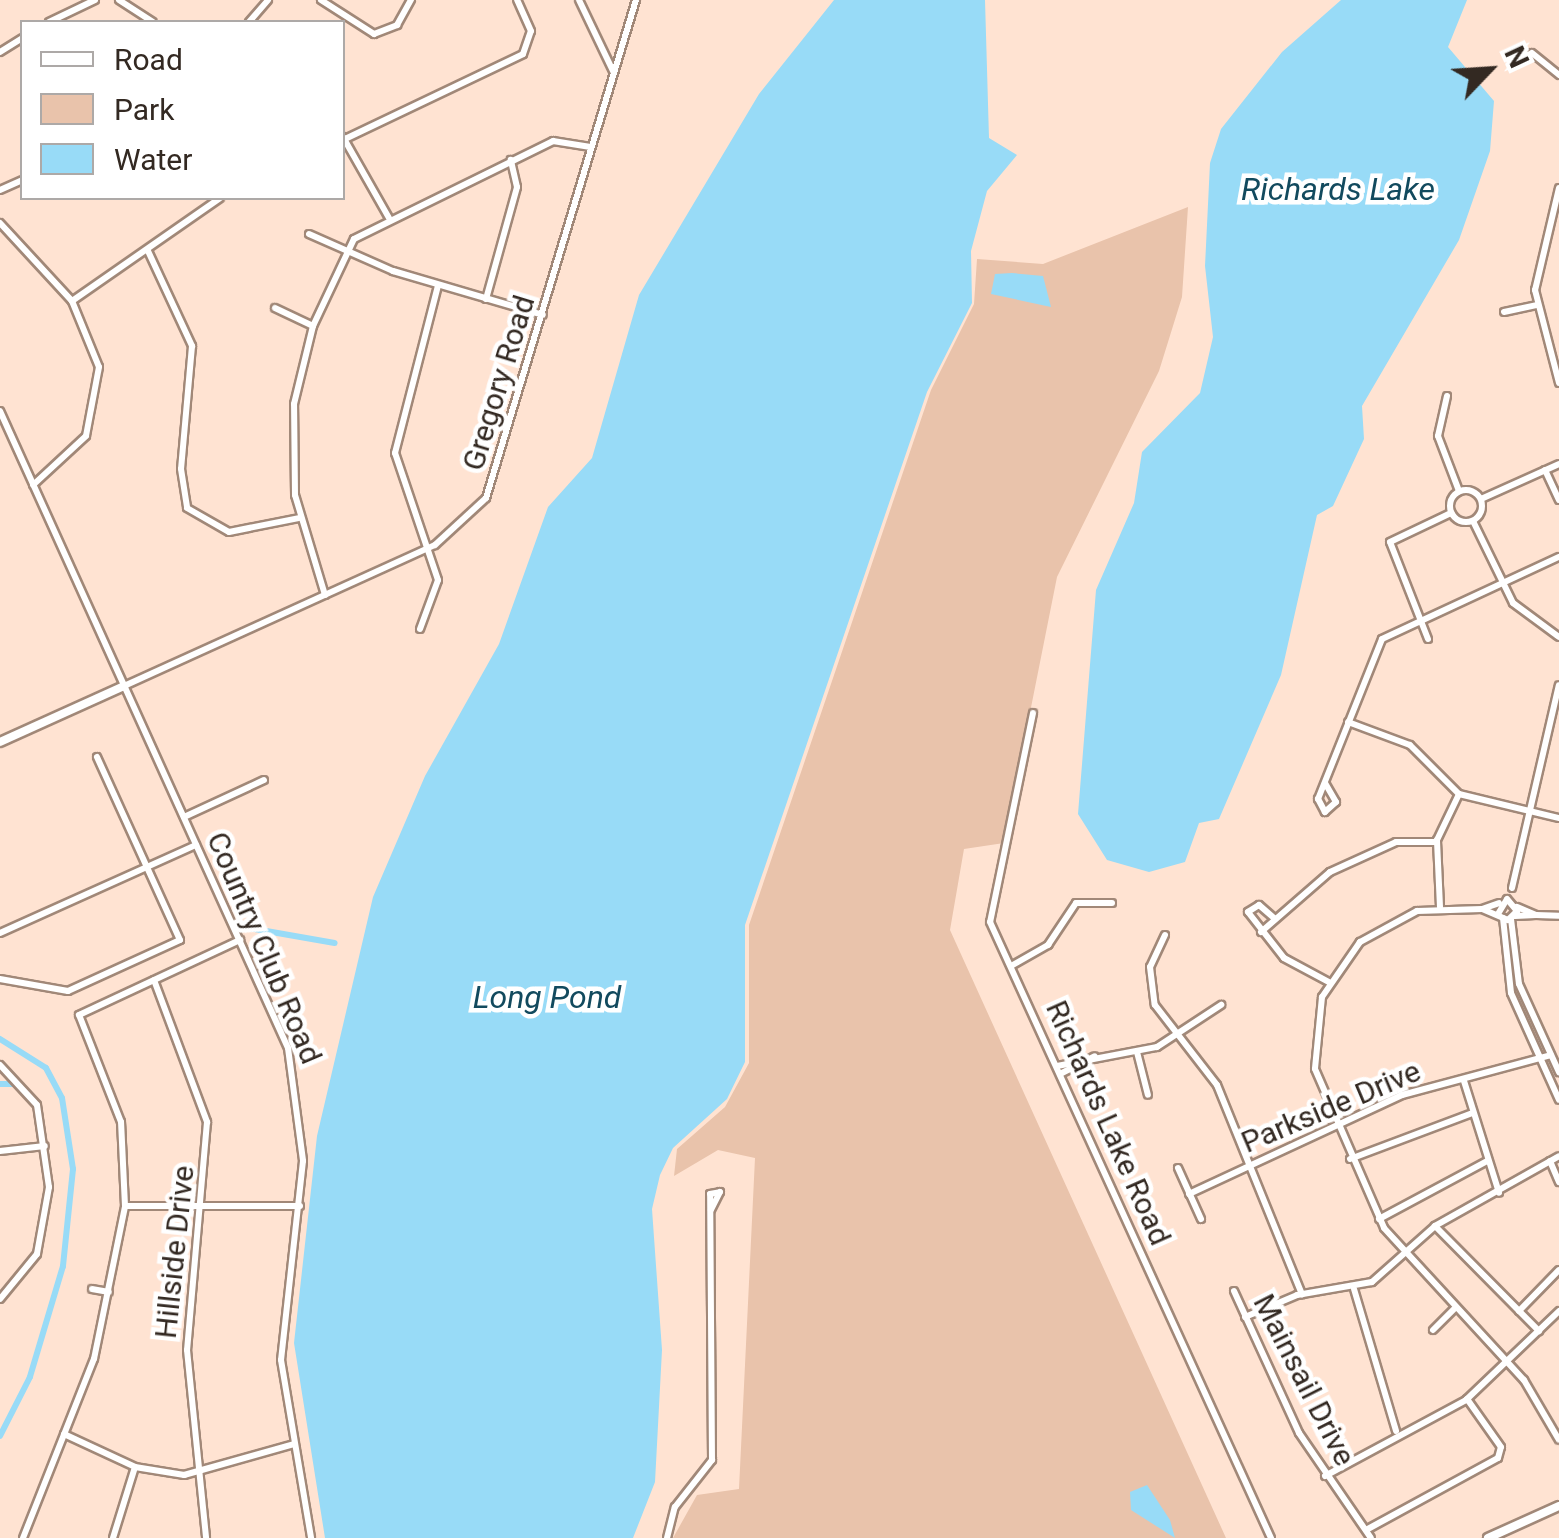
<!DOCTYPE html>
<html>
<head>
<meta charset="utf-8">
<style>
	body { margin:0 }
	#map { position:relative; width:1559px; height:1538px; overflow:hidden; background:#ffe3d2; font-family:Roboto,sans-serif }
	div>[style] { position:absolute }
	[style*='--x'] { left:calc(var(--x)*1px); top:calc(var(--y)*1px); width:calc(var(--w)*1px); rotate:calc(var(--a)*1deg) }
	.green>* { inset:0; background:#e9c3ab }
	.water>* { inset:0; background:#98dbf7 }
	.canal>* { height:6px; margin:-3px; padding:0 3px; transform-origin:3px; border-radius:3px; background:#98dbf7 }
	.roads { filter:drop-shadow(2px 0 #a18878) drop-shadow(-2px 0 #a18878) drop-shadow(0 2px #a18878) drop-shadow(0 -2px #a18878) }
	.minor>* { height:6px; margin:-3px; padding:0 3px; transform-origin:3px; border-radius:3px; background:#fff }
	.minor>.ring { margin:-3px; padding:0; box-sizing:content-box; background:none; border:6px solid #fff; border-radius:50% }
	.major>* { height:8px; margin:-4px; padding:0 4px; transform-origin:4px; border-radius:4px; background:#fff }
	span { translate:-50% -50%; white-space:nowrap; text-align:center; line-height:1.15; -webkit-text-stroke:9px #fff; paint-order:stroke }
	.street-label { font-size:30px; color:#332922 }
	.water-label { font-size:32px; color:#124a5e; font-style:italic }
	.legend { position:absolute; left:20px; top:20px; width:325px; height:180px; box-sizing:border-box; background:#fff; border:2px solid #ada9a7; margin:0; padding:12px 18px; list-style:none; font-size:30px; color:#332922 }
	.legend li { display:flex; align-items:center; gap:20px; height:50px }
	.legend b { width:50px; border:2px solid #ada9a7 }
	.north { position:absolute; left:1439px; top:20px; width:100px; height:100px; -webkit-text-stroke:8px #fff; paint-order:stroke; rotate:65deg; font-size:28px; font-weight:700; line-height:40px; text-align:center; color:#332922 }
	.north::after { content:''; display:block; margin:auto; width:35px; height:45px; background:#332922; clip-path:polygon(50% 0,100% 100%,50% 72%,0 100%) }
</style>
</head>
<body>
<div id="map">
	<div class="green">
		<i style="clip-path:polygon(1188px 207px,1182px 297px,1159px 371px,1057px 577px,1004px 843px,964px 849px,950px 930px,1226px 1538px,673px 1538px,697px 1495px,739px 1489px,755px 1158px,718px 1150px,674px 1176px,677px 1149px,725px 1107px,749px 1063px,749px 925px,931px 390px,974px 304px,977px 259px,1043px 264px)"></i>
	</div>
	<div class="water">
		<i style="clip-path:polygon(834px 0,985px 0,989px 138px,1017px 155px,987px 191px,971px 251px,972px 303px,927px 392px,745px 925px,745px 1062px,727px 1099px,673px 1148px,660px 1175px,652px 1209px,662px 1350px,655px 1482px,633px 1538px,325px 1538px,294px 1343px,317px 1136px,373px 897px,425px 776px,499px 644px,548px 507px,592px 458px,639px 295px,759px 94px)"></i>
		<i style="clip-path:polygon(1341px 0,1467px 0,1448px 47px,1494px 101px,1490px 151px,1459px 240px,1362px 406px,1364px 439px,1333px 506px,1317px 515px,1281px 675px,1219px 819px,1199px 823px,1185px 862px,1149px 872px,1107px 860px,1078px 814px,1096px 590px,1134px 503px,1142px 452px,1200px 393px,1213px 337px,1205px 266px,1210px 163px,1221px 129px,1282px 52px)"></i>
		<i style="clip-path:polygon(1012px 273px,1043px 276px,1051px 307px,991px 294px,995px 274px)"></i>
		<i style="clip-path:polygon(1147px 1485px,1170px 1520px,1175px 1538px,1131px 1510px,1130px 1492px)"></i>
	</div>
	<div class="canal">
		<i style="--x:243;--y:927;--w:93;--a:9.9"></i>
		<i style="--x:0;--y:1039;--w:54;--a:32.2"></i>
		<i style="--x:46;--y:1068;--w:34;--a:62"></i>
		<i style="--x:62;--y:1098;--w:72;--a:81.2"></i>
		<i style="--x:73;--y:1169;--w:98;--a:95.9"></i>
		<i style="--x:63;--y:1266;--w:116;--a:106.6"></i>
		<i style="--x:30;--y:1377;--w:66;--a:117"></i>
		<i style="--x:0;--y:1084;--w:14;--a:0"></i>
	</div>
	<div class="roads">
		<div class="minor">
			<i style="--x:119;--y:0;--w:40;--a:32.9"></i>
			<i style="--x:321;--y:0;--w:63;--a:32.7"></i>
			<i style="--x:374;--y:34;--w:25;--a:-21"></i>
			<i style="--x:397;--y:25;--w:29;--a:-61"></i>
			<i style="--x:579;--y:0;--w:79;--a:64.4"></i>
			<i style="--x:49;--y:22;--w:51;--a:-25.6"></i>
			<i style="--x:249;--y:22;--w:29;--a:-49"></i>
			<i style="--x:0;--y:52;--w:26;--a:-32"></i>
			<i style="--x:1532;--y:53;--w:35;--a:39"></i>
			<i style="--x:343;--y:137;--w:93;--a:60.4"></i>
			<i style="--x:345;--y:139;--w:197;--a:-25.5"></i>
			<i style="--x:523;--y:54;--w:24;--a:-71"></i>
			<i style="--x:531;--y:31;--w:34;--a:-114"></i>
			<i style="--x:1559;--y:188;--w:105;--a:103.2"></i>
			<i style="--x:1535;--y:290;--w:96;--a:75.5"></i>
			<i style="--x:0;--y:190;--w:24;--a:-24"></i>
			<i style="--x:0;--y:223;--w:106;--a:47.3"></i>
			<i style="--x:72;--y:301;--w:71;--a:67.8"></i>
			<i style="--x:99;--y:367;--w:70;--a:100.7"></i>
			<i style="--x:86;--y:436;--w:72;--a:137.2"></i>
			<i style="--x:309;--y:234;--w:92;--a:23.8"></i>
			<i style="--x:393;--y:271;--w:156;--a:16.3"></i>
			<i style="--x:148;--y:251;--w:105;--a:65.1"></i>
			<i style="--x:192;--y:346;--w:123;--a:95.1"></i>
			<i style="--x:181;--y:469;--w:39;--a:81"></i>
			<i style="--x:187;--y:508;--w:48;--a:29.7"></i>
			<i style="--x:229;--y:532;--w:71;--a:-11.3"></i>
			<i style="--x:486;--y:299;--w:116;--a:-74.5"></i>
			<i style="--x:517;--y:187;--w:28;--a:-103"></i>
			<i style="--x:72;--y:301;--w:180;--a:-34.8"></i>
			<i style="--x:275;--y:308;--w:42;--a:25.3"></i>
			<i style="--x:1504;--y:312;--w:33;--a:-12"></i>
			<i style="--x:1447;--y:396;--w:41;--a:102.7"></i>
			<i style="--x:1438;--y:436;--w:59;--a:69.1"></i>
			<i style="--x:0;--y:411;--w:699;--a:65.67"></i>
			<i style="--x:288;--y:1048;--w:114;--a:82.4"></i>
			<i style="--x:303;--y:1161;--w:200;--a:96.3"></i>
			<i style="--x:281;--y:1360;--w:181;--a:80.4"></i>
			<i style="--x:1545;--y:470;--w:33;--a:65"></i>
			<i class="ring" style="left:1450px;top:490px;width:26px;height:26px"></i>
			<i style="--x:1481;--y:499;--w:85;--a:-24.2"></i>
			<i style="--x:1473;--y:521;--w:91;--a:64"></i>
			<i style="--x:1513;--y:603;--w:57;--a:36.5"></i>
			<i style="--x:325;--y:595;--w:104;--a:-106.7"></i>
			<i style="--x:295;--y:495;--w:91;--a:-90.6"></i>
			<i style="--x:294;--y:404;--w:80;--a:-76.3"></i>
			<i style="--x:313;--y:326;--w:96;--a:-64.8"></i>
			<i style="--x:354;--y:239;--w:222;--a:-26.2"></i>
			<i style="--x:553;--y:141;--w:38;--a:9"></i>
			<i style="--x:420;--y:629;--w:52;--a:-69.8"></i>
			<i style="--x:438;--y:580;--w:134;--a:-108.7"></i>
			<i style="--x:395;--y:453;--w:173;--a:-75.6"></i>
			<i style="--x:1428;--y:639;--w:104;--a:-111.4"></i>
			<i style="--x:1390;--y:542;--w:68;--a:-25.4"></i>
			<i style="--x:124;--y:686;--w:341;--a:-24.4"></i>
			<i style="--x:435;--y:545;--w:69;--a:-42.7"></i>
			<i style="--x:486;--y:498;--w:520;--a:-73.24"></i>
			<i style="--x:1033;--y:713;--w:213;--a:101.6"></i>
			<i style="--x:990;--y:922;--w:677;--a:65.48"></i>
			<i style="--x:1348;--y:722;--w:66;--a:20.4"></i>
			<i style="--x:1410;--y:745;--w:69;--a:45"></i>
			<i style="--x:1459;--y:794;--w:103;--a:13.5"></i>
			<i style="--x:1325;--y:783;--w:22;--a:60"></i>
			<i style="--x:1336;--y:802;--w:15;--a:138"></i>
			<i style="--x:1325;--y:812;--w:15;--a:-118"></i>
			<i style="--x:1318;--y:799;--w:172;--a:-68.2"></i>
			<i style="--x:1382;--y:639;--w:195;--a:-24.9"></i>
			<i style="--x:184;--y:817;--w:88;--a:-24.8"></i>
			<i style="--x:1512;--y:888;--w:208;--a:-77"></i>
			<i style="--x:1440;--y:907;--w:67;--a:-92.6"></i>
			<i style="--x:1437;--y:840;--w:51;--a:-64.4"></i>
			<i style="--x:1482;--y:909;--w:65;--a:178.2"></i>
			<i style="--x:1417;--y:911;--w:65;--a:151.5"></i>
			<i style="--x:1360;--y:942;--w:67;--a:124.6"></i>
			<i style="--x:1322;--y:997;--w:72;--a:95.6"></i>
			<i style="--x:1315;--y:1069;--w:173;--a:66.5"></i>
			<i style="--x:1384;--y:1228;--w:207;--a:47.4"></i>
			<i style="--x:1524;--y:1380;--w:69;--a:59.7"></i>
			<i style="--x:1498;--y:914;--w:17;--a:-59"></i>
			<i style="--x:1507;--y:899;--w:16;--a:50"></i>
			<i style="--x:1517;--y:911;--w:13;--a:135"></i>
			<i style="--x:1508;--y:920;--w:28;--a:-157"></i>
			<i style="--x:1482;--y:909;--w:18;--a:-19"></i>
			<i style="--x:1536;--y:915;--w:23;--a:2"></i>
			<i style="--x:1515;--y:916;--w:21;--a:-3"></i>
			<i style="--x:1536;--y:915;--w:21;--a:-157"></i>
			<i style="--x:1274;--y:918;--w:20;--a:-139"></i>
			<i style="--x:1259;--y:905;--w:13;--a:148"></i>
			<i style="--x:1248;--y:912;--w:58;--a:52"></i>
			<i style="--x:1284;--y:958;--w:51;--a:28.1"></i>
			<i style="--x:1503;--y:918;--w:75;--a:83.9"></i>
			<i style="--x:1511;--y:993;--w:117;--a:65.8"></i>
			<i style="--x:1511;--y:919;--w:65;--a:83"></i>
			<i style="--x:1519;--y:984;--w:97;--a:65.6"></i>
			<i style="--x:1261;--y:932;--w:91;--a:-41"></i>
			<i style="--x:1330;--y:872;--w:72;--a:-24.4"></i>
			<i style="--x:1396;--y:842;--w:41;--a:0"></i>
			<i style="--x:0;--y:933;--w:215;--a:-24.2"></i>
			<i style="--x:1165;--y:935;--w:35;--a:115"></i>
			<i style="--x:1150;--y:967;--w:38;--a:83"></i>
			<i style="--x:1155;--y:1005;--w:101;--a:52.2"></i>
			<i style="--x:1217;--y:1085;--w:226;--a:67.9"></i>
			<i style="--x:1011;--y:966;--w:43;--a:-29.6"></i>
			<i style="--x:1048;--y:945;--w:50;--a:-56.3"></i>
			<i style="--x:1076;--y:903;--w:36;--a:0"></i>
			<i style="--x:0;--y:979;--w:69;--a:10"></i>
			<i style="--x:68;--y:991;--w:123;--a:-24.5"></i>
			<i style="--x:180;--y:940;--w:201;--a:-114.4"></i>
			<i style="--x:154;--y:980;--w:152;--a:69.5"></i>
			<i style="--x:207;--y:1122;--w:229;--a:95"></i>
			<i style="--x:187;--y:1350;--w:189;--a:84.2"></i>
			<i style="--x:1137;--y:1052;--w:44;--a:75.7"></i>
			<i style="--x:0;--y:1065;--w:54;--a:47.2"></i>
			<i style="--x:37;--y:1105;--w:83;--a:81.7"></i>
			<i style="--x:49;--y:1187;--w:68;--a:100.2"></i>
			<i style="--x:37;--y:1254;--w:58;--a:129.4"></i>
			<i style="--x:1057;--y:1066;--w:102;--a:-10.8"></i>
			<i style="--x:1157;--y:1047;--w:77;--a:-33.3"></i>
			<i style="--x:1060;--y:1074;--w:39;--a:-27"></i>
			<i style="--x:1464;--y:1081;--w:117;--a:72.6"></i>
			<i style="--x:0;--y:1151;--w:45;--a:-6.3"></i>
			<i style="--x:1350;--y:1159;--w:128;--a:-20.6"></i>
			<i style="--x:1550;--y:1161;--w:23;--a:67"></i>
			<i style="--x:1178;--y:1168;--w:56;--a:65.7"></i>
			<i style="--x:1189;--y:1194;--w:235;--a:-24.9"></i>
			<i style="--x:1402;--y:1095;--w:154;--a:-15"></i>
			<i style="--x:125;--y:1206;--w:175;--a:0"></i>
			<i style="--x:1379;--y:1219;--w:123;--a:-28.2"></i>
			<i style="--x:1435;--y:1226;--w:148;--a:45.3"></i>
			<i style="--x:92;--y:1289;--w:17;--a:10"></i>
			<i style="--x:1354;--y:1289;--w:148;--a:73.5"></i>
			<i style="--x:1234;--y:1291;--w:156;--a:65.4"></i>
			<i style="--x:1299;--y:1433;--w:127;--a:55.6"></i>
			<i style="--x:1519;--y:1311;--w:57;--a:-45.7"></i>
			<i style="--x:1245;--y:1317;--w:56;--a:-22.9"></i>
			<i style="--x:1297;--y:1295;--w:76;--a:-9.8"></i>
			<i style="--x:1372;--y:1282;--w:84;--a:-41.6"></i>
			<i style="--x:1435;--y:1226;--w:142;--a:-29.4"></i>
			<i style="--x:1433;--y:1330;--w:31;--a:-45"></i>
			<i style="--x:64;--y:1434;--w:78;--a:24.9"></i>
			<i style="--x:135;--y:1467;--w:50;--a:9.3"></i>
			<i style="--x:184;--y:1475;--w:114;--a:-15.7"></i>
			<i style="--x:1325;--y:1476;--w:160;--a:-28.3"></i>
			<i style="--x:1466;--y:1400;--w:129;--a:-43.7"></i>
			<i style="--x:1366;--y:1530;--w:150;--a:-28.6"></i>
			<i style="--x:1498;--y:1458;--w:11;--a:-75"></i>
			<i style="--x:1501;--y:1447;--w:59;--a:-125.3"></i>
			<i style="--x:23;--y:1538;--w:193;--a:-68.4"></i>
			<i style="--x:94;--y:1359;--w:156;--a:-78.5"></i>
			<i style="--x:125;--y:1206;--w:84;--a:-92.7"></i>
			<i style="--x:121;--y:1122;--w:115;--a:-111.4"></i>
			<i style="--x:79;--y:1015;--w:178;--a:-25"></i>
			<i style="--x:113;--y:1538;--w:74;--a:-72.8"></i>
			<i style="--x:667;--y:1538;--w:32;--a:-76"></i>
			<i style="--x:675;--y:1507;--w:60;--a:-51.8"></i>
			<i style="--x:712;--y:1460;--w:266;--a:-90.4"></i>
			<i style="--x:710;--y:1194;--w:10;--a:-11"></i>
			<i style="--x:720;--y:1192;--w:20;--a:117"></i>
		</div>
		<div class="major">
			<i style="--x:0;--y:742;--w:136;--a:-24.3"></i>
			<i style="--x:1488;--y:1538;--w:78;--a:-24.3"></i>
		</div>
	</div>
	<div class="street-label">
		<span style="left:499px;top:383px;rotate:-73deg">Gregory Road</span>
		<span style="left:264px;top:948px;rotate:67deg">Country Club Road</span>
		<span style="left:1331px;top:1107px;rotate:-23deg">Parkside Drive</span>
		<span style="left:1108px;top:1123px;rotate:66deg">Richards Lake Road</span>
		<span style="left:175px;top:1252px;rotate:-84deg">Hillside Drive</span>
		<span style="left:1304px;top:1380px;rotate:63deg">Mainsail Drive</span>
	</div>
	<div class="water-label">
		<span style="left:1338px;top:189px">Richards Lake</span>
		<span style="left:547px;top:997px">Long Pond</span>
	</div>
	<ul class="legend">
	<li><b style="height:12px;background:#fff"></b>Road</li>
	<li><b style="height:28px;background:#e9c3ab"></b>Park</li>
	<li><b style="height:28px;background:#98dbf7"></b>Water</li>
	</ul>
	<div class="north">N</div>
</div>
</body>
</html>
